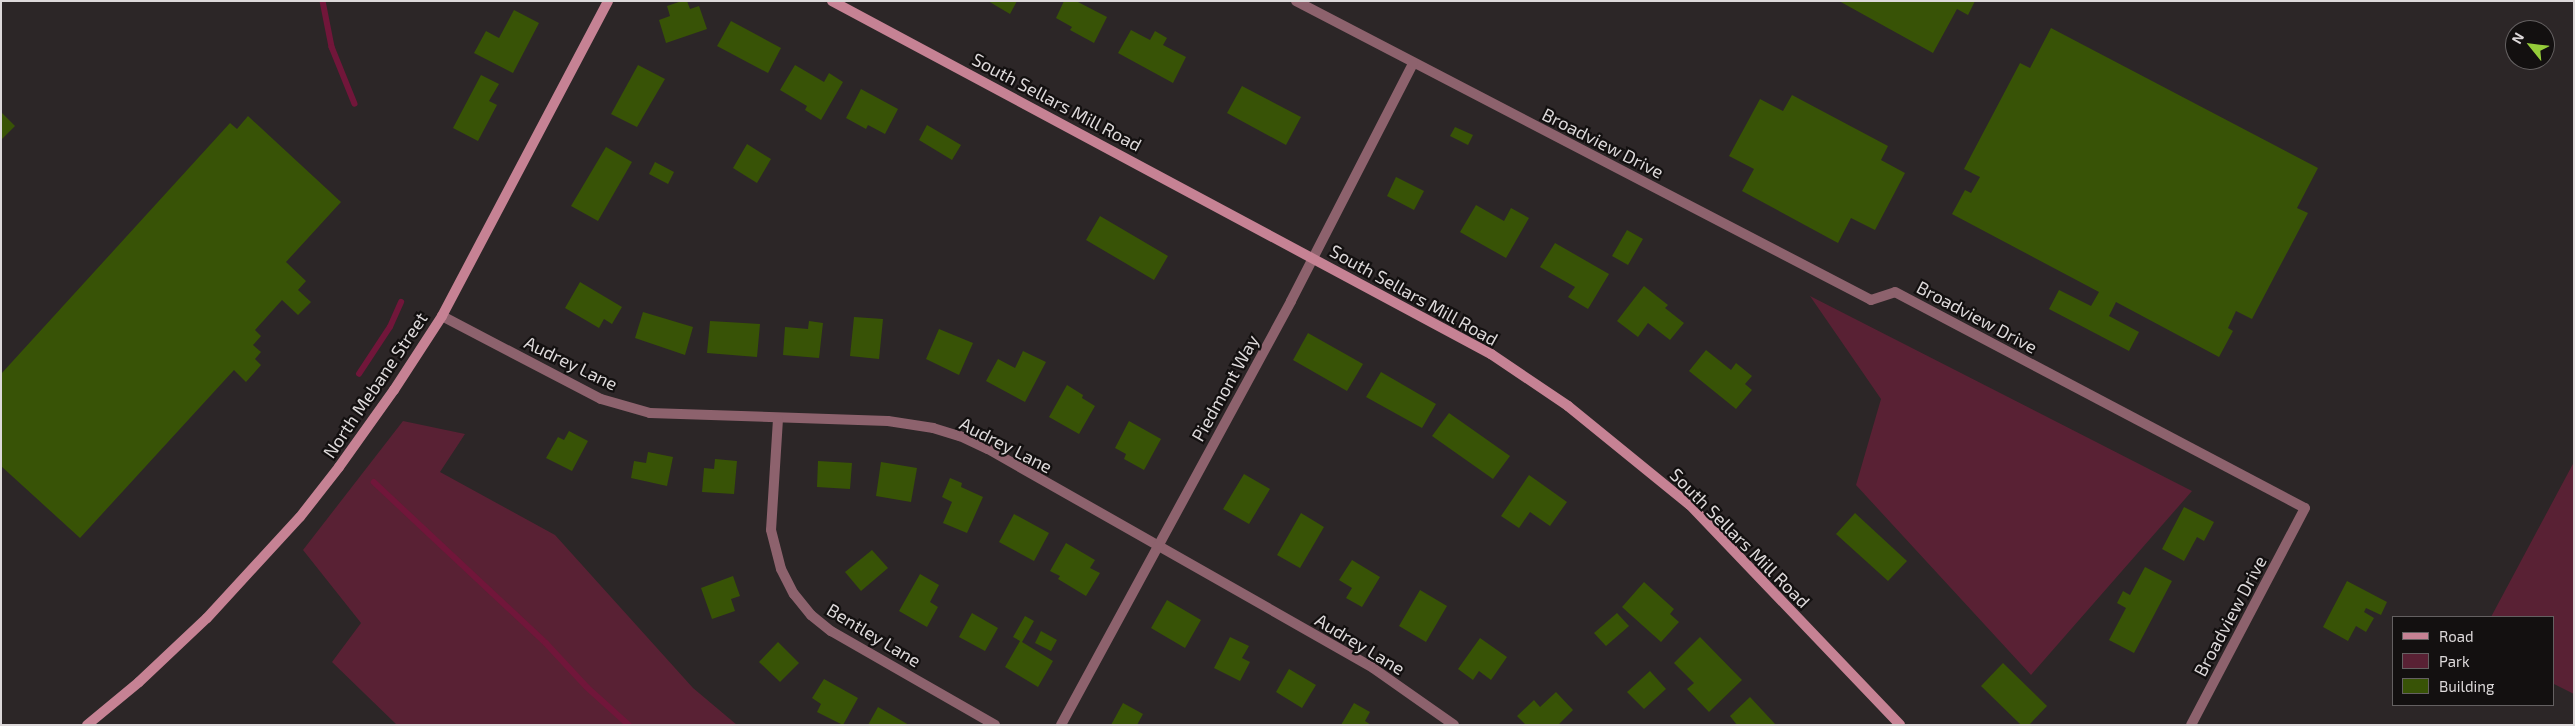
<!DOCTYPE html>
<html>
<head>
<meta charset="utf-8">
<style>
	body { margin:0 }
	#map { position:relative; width:2575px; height:726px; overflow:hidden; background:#2c2627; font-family:"Exo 2",sans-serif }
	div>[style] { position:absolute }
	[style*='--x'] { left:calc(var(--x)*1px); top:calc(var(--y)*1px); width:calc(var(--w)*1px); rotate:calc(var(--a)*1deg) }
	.green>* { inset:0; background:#592134 }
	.stream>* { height:5.5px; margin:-2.75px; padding:0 2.75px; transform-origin:2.75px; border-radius:2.75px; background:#71163a }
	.building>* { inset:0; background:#385306 }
	.street>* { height:10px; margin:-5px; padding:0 5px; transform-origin:5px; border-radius:5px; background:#8d626d }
	.secondary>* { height:10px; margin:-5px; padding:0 5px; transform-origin:5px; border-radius:5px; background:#c68294 }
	span { translate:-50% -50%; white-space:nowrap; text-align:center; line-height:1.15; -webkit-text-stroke:4.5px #131010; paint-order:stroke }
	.street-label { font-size:18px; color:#ddd9da }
	.frame { position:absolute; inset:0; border:2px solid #ddd9da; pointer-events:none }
	.legend { position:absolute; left:2392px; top:616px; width:162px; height:90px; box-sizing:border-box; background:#131010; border:1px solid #646061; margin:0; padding:6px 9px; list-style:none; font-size:15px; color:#ddd9da }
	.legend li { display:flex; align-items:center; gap:10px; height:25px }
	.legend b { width:25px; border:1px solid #646061 }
	.north { position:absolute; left:2505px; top:20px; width:50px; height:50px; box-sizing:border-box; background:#131010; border:1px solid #646061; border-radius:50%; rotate:299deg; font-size:14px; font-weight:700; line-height:20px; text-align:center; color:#ddd9da }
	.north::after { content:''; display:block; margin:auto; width:18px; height:22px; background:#95cc3a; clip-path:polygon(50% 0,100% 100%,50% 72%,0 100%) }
</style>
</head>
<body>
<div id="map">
	<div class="green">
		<i style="clip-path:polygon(1810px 296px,2192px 491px,2031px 675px,1856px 485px,1881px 399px)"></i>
		<i style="clip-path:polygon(403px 421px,465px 434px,440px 472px,555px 535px,693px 688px,737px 725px,397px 725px,332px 662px,361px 623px,303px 550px)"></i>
		<i style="clip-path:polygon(2574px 462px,2574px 694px,2554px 684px,2554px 617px,2491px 617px)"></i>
	</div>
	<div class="stream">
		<i style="--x:323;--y:1;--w:47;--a:78.9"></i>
		<i style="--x:332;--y:47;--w:61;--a:68"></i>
		<i style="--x:359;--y:374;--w:56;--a:-56.6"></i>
		<i style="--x:390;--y:327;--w:27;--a:-66"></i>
		<i style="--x:374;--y:482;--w:236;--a:43.1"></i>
		<i style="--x:546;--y:643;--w:60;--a:47"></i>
		<i style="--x:587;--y:687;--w:57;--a:42.1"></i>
	</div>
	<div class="building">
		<i style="clip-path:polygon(682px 1px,687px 1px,690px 9px,699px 6px,707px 29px,666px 43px,659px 20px,670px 16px,667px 6px)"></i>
		<i style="clip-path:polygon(988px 1px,1017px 1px,1010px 14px)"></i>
		<i style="clip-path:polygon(1064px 1px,1076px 1px,1107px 17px,1094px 43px,1070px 30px,1072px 27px,1056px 18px)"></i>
		<i style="clip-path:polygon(1839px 1px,1975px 1px,1968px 15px,1957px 9px,1933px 53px)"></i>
		<i style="clip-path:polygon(514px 10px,539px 23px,513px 73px,474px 53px,486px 31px,499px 38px)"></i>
		<i style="clip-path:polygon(731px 21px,781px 48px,768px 73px,717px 46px)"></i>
		<i style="clip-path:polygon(2051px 28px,2318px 168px,2297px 208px,2308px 213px,2252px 319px,2236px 311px,2228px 328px,2233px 331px,2219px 357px,2116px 302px,2109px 316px,2139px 332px,2129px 351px,2049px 309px,2059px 290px,2091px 306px,2099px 292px,1952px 214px,1965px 190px,1971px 193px,1980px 177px,1964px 169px,2020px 63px,2030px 68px)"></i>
		<i style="clip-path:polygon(1131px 30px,1150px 40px,1155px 31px,1167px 38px,1163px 45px,1186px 57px,1173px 83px,1118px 53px)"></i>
		<i style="clip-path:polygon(638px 65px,665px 79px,637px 127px,611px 114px)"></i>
		<i style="clip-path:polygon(795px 65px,824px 82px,829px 73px,843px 82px,821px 120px,805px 110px,807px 106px,780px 90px)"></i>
		<i style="clip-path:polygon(481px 75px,499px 84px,489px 101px,497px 105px,478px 141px,453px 128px)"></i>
		<i style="clip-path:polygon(1242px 86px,1301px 117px,1286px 145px,1227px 113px)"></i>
		<i style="clip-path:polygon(861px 89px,898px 109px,885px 134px,868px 125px,866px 129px,846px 118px)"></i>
		<i style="clip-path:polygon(1792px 95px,1888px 146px,1881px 160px,1905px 173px,1875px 230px,1851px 218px,1838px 243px,1742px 191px,1754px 169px,1729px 156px,1760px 99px,1783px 111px)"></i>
		<i style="clip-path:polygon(1px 112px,15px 126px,1px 140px)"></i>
		<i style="clip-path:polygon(248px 116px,341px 202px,286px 262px,306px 281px,298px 290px,311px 302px,298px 315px,282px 300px,255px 330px,261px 336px,253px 345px,261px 352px,255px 359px,261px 365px,246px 382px,234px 370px,80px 538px,1px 466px,1px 374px,230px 123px,237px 129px)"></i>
		<i style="clip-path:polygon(927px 125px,961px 145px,952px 160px,919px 140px)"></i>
		<i style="clip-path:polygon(1455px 127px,1473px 135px,1468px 145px,1450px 136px)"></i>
		<i style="clip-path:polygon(747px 144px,771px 159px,757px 183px,733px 168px)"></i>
		<i style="clip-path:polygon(606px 147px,632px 162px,598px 221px,571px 206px)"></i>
		<i style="clip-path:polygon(655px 162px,674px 172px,668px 184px,649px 174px)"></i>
		<i style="clip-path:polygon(1396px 177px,1424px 191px,1414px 210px,1387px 196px)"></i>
		<i style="clip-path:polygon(1476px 205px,1504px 221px,1511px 208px,1529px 218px,1506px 258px,1460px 232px)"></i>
		<i style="clip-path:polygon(1100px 216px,1168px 256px,1154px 280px,1086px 240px)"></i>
		<i style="clip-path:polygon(1627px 230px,1643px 239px,1628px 265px,1612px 256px)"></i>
		<i style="clip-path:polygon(1555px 243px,1609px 274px,1588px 309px,1568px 297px,1575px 287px,1540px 267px)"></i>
		<i style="clip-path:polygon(580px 282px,622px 307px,612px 324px,604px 319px,599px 328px,565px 308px)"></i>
		<i style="clip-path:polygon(1644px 286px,1668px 305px,1665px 308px,1684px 323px,1670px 340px,1648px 323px,1638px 337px,1617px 321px)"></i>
		<i style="clip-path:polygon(643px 312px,693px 327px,685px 355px,635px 338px)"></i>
		<i style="clip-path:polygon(854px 317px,883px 319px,879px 359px,850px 356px)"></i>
		<i style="clip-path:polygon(710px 321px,760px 324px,757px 357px,707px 353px)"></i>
		<i style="clip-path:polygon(809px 321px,823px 323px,819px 358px,783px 355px,785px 327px,808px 329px)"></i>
		<i style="clip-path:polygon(939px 329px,973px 343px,959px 375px,926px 359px)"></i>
		<i style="clip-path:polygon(1308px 333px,1363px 364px,1347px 391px,1293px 360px)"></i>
		<i style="clip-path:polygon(1706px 350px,1731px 370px,1736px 363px,1752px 376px,1745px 384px,1752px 390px,1736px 409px,1689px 371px)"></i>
		<i style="clip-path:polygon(1023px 351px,1046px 362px,1025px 402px,986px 381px,998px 359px,1015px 368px)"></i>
		<i style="clip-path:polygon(1381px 372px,1436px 404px,1422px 428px,1366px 397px)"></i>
		<i style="clip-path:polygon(1067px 385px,1083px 395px,1082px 398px,1095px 406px,1079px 434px,1049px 417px)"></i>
		<i style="clip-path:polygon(1449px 413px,1510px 456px,1493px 479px,1432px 436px)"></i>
		<i style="clip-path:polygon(1129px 421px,1161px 439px,1144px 470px,1124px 459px,1126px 454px,1115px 448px)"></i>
		<i style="clip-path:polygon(569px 431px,588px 441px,572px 471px,546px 458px,558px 437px,564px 440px)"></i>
		<i style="clip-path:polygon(648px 452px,673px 457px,667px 486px,631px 478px,634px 461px,646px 463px)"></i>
		<i style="clip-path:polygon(715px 459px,737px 461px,734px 494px,702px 492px,704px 468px,714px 469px)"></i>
		<i style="clip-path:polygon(818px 461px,852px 463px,850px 489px,817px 487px)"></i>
		<i style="clip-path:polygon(881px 462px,917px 468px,911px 502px,876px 496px)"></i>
		<i style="clip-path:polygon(1244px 474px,1270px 489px,1249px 524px,1223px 509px)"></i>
		<i style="clip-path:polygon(1529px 475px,1567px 502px,1550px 526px,1530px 512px,1519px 528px,1501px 516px)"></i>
		<i style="clip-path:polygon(950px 478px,962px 483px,961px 487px,983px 497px,967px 533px,943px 523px,952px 502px,942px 497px)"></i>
		<i style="clip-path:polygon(2184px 507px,2214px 522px,2204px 541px,2197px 537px,2184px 561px,2162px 549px)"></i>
		<i style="clip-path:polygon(1301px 513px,1324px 527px,1300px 568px,1277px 555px)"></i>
		<i style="clip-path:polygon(1855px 513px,1907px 561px,1888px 581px,1836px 534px)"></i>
		<i style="clip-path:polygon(1014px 514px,1049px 533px,1034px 561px,999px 542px)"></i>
		<i style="clip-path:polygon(1066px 543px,1095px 560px,1090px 568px,1100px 573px,1086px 596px,1058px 579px,1060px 576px,1050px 571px)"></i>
		<i style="clip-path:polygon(872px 550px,888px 568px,861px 591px,845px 572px)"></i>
		<i style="clip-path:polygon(1352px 560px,1380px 577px,1362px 607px,1346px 598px,1352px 588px,1339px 580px)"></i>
		<i style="clip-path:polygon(2145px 567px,2172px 581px,2134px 653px,2109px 640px,2126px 608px,2117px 603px,2123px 591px,2130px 595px)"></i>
		<i style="clip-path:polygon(920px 574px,939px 585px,930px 602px,938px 607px,927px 627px,899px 611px)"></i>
		<i style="clip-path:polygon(733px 576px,740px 596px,731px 599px,735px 611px,712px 619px,701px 588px)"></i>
		<i style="clip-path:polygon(2347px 581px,2387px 602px,2381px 615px,2366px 608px,2364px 612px,2374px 618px,2366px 632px,2356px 626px,2348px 641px,2323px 627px)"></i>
		<i style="clip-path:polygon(1644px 582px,1674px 609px,1670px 614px,1679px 622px,1661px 642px,1622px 607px)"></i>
		<i style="clip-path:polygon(1420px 590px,1447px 606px,1426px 642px,1399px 626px)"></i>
		<i style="clip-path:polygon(1167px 600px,1201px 620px,1185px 648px,1151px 628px)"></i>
		<i style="clip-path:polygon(972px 613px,998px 628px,985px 651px,959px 637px)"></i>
		<i style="clip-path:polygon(1617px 613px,1629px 626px,1606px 646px,1594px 633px)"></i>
		<i style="clip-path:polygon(1025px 616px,1034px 621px,1022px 642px,1053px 661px,1038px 687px,1005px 667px,1020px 641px,1013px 637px)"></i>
		<i style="clip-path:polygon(1041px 631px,1057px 640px,1051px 651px,1035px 643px)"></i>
		<i style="clip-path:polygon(1230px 637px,1249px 646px,1242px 658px,1250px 662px,1240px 681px,1214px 668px)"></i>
		<i style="clip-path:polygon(1700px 637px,1742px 680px,1709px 712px,1687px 689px,1694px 683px,1674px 663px)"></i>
		<i style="clip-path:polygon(1480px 638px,1507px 657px,1491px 680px,1479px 671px,1473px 680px,1458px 669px)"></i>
		<i style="clip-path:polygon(778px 642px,799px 663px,780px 682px,759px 662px)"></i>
		<i style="clip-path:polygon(2003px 663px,2047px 706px,2029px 725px,2021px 725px,1981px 686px)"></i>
		<i style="clip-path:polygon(1289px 669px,1316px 685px,1302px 708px,1276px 692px)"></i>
		<i style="clip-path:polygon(1650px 671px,1666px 689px,1644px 709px,1627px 692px)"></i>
		<i style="clip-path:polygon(824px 679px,858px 698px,843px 725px,817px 712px,821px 704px,812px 698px)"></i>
		<i style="clip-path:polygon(1556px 692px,1573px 710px,1558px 725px,1526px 725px,1517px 716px,1534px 700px,1540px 707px)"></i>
		<i style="clip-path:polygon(1750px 697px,1776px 725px,1737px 725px,1730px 716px)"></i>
		<i style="clip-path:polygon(1123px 703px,1143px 714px,1137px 725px,1111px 725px)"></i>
		<i style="clip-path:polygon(1354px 703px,1370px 712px,1365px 721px,1371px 725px,1341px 725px)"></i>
		<i style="clip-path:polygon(878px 707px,909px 725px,868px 725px)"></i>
	</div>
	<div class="street">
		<i style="--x:1296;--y:1;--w:648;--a:27.47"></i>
		<i style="--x:1871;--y:300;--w:25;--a:-18"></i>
		<i style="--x:1895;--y:292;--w:463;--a:27.8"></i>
		<i style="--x:2305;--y:508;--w:245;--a:117.7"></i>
		<i style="--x:442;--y:316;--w:179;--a:27.6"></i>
		<i style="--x:601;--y:399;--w:51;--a:15.9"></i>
		<i style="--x:650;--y:413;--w:238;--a:1.9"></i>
		<i style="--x:888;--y:421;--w:46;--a:8.8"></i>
		<i style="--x:933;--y:428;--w:28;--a:17"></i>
		<i style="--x:960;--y:436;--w:31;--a:25"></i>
		<i style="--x:988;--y:449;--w:443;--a:29.6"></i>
		<i style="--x:1373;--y:668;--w:99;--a:35.1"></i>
		<i style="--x:778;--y:419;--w:111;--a:93.6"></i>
		<i style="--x:771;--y:530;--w:40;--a:75.6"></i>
		<i style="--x:781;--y:569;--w:28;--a:63"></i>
		<i style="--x:794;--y:594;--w:27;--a:51"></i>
		<i style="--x:811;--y:615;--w:26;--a:39"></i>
		<i style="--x:831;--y:631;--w:189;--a:29.8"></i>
		<i style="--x:1061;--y:725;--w:482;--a:-61.5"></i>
		<i style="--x:1291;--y:301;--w:267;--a:-62.8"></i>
	</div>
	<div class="secondary">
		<i style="--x:832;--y:1;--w:748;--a:28.18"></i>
		<i style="--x:1491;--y:354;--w:93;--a:34"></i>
		<i style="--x:1568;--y:406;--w:157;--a:39.1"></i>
		<i style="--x:1690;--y:505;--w:304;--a:46.3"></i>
		<i style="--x:87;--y:725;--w:67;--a:-39.6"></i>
		<i style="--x:139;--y:682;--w:93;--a:-43.3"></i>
		<i style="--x:207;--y:618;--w:137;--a:-47.4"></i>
		<i style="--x:300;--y:517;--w:63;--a:-52"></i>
		<i style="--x:339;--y:467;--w:95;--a:-54.5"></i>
		<i style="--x:394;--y:390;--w:88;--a:-57"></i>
		<i style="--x:442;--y:316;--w:356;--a:-62.2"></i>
	</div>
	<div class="street-label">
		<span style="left:1057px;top:102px;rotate:28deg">South Sellars Mill Road</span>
		<span style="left:1603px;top:143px;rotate:27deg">Broadview Drive</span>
		<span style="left:1414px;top:295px;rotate:29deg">South Sellars Mill Road</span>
		<span style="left:1977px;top:317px;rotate:28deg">Broadview Drive</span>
		<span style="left:571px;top:363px;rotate:26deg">Audrey Lane</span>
		<span style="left:375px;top:385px;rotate:-56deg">North Mebane Street</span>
		<span style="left:1225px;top:388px;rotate:-61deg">Piedmont Way</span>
		<span style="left:1006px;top:445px;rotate:27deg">Audrey Lane</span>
		<span style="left:1740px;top:538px;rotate:45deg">South Sellars Mill Road</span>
		<span style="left:2230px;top:616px;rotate:-62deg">Broadview Drive</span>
		<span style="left:874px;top:635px;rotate:31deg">Bentley Lane</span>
		<span style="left:1360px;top:644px;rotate:31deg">Audrey Lane</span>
	</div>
	<div class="frame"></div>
	<ul class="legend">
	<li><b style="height:6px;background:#c68294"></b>Road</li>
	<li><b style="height:14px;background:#592134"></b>Park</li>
	<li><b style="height:14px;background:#385306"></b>Building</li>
	</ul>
	<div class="north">N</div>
</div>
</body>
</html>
